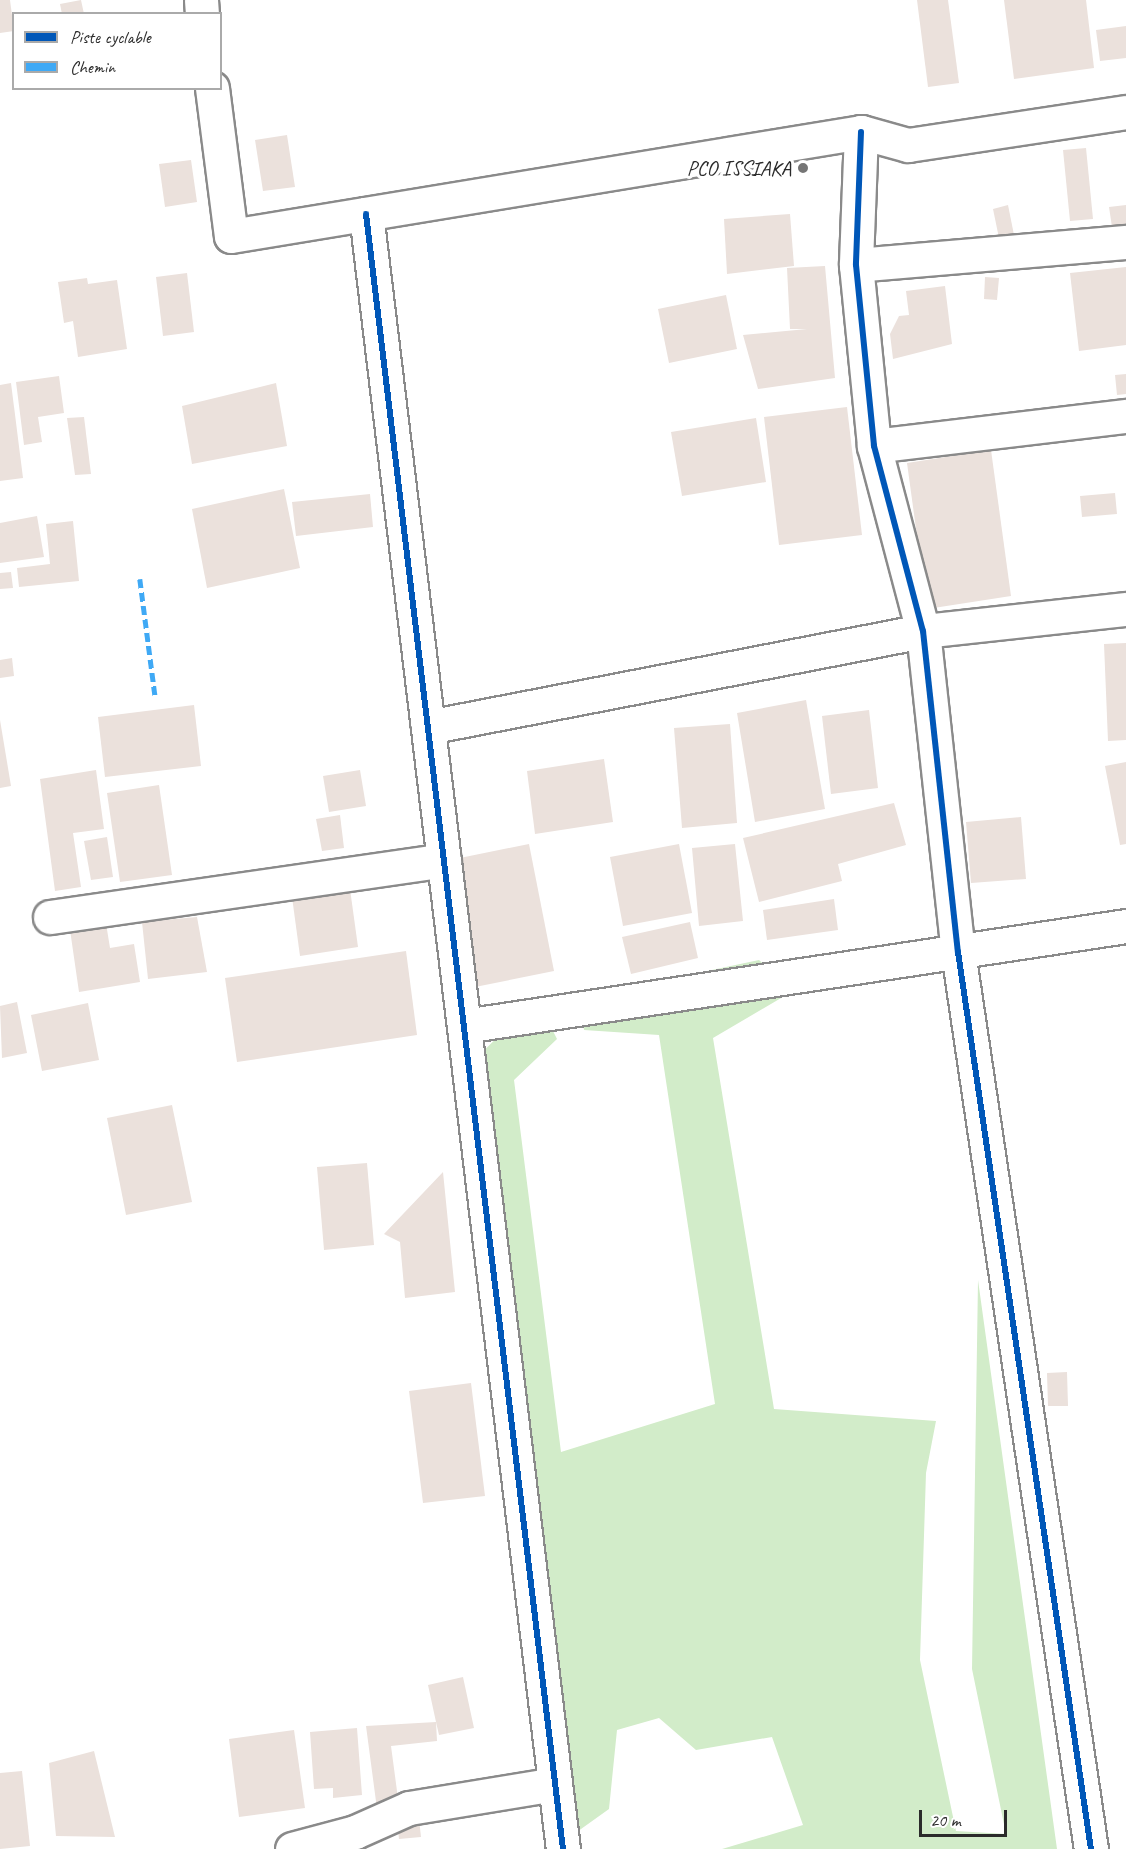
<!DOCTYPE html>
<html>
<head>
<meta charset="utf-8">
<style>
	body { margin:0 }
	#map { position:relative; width:1126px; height:1849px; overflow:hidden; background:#fff; font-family:Caveat,sans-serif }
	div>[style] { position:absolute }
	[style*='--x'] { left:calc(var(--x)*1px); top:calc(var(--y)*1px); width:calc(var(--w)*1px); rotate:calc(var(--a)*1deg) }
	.green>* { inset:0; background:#d2ecc9 }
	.building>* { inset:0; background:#ebe1dc }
	.roads { filter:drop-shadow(2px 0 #8a8a8a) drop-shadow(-2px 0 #8a8a8a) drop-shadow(0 2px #8a8a8a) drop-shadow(0 -2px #8a8a8a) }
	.minor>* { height:33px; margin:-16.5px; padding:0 16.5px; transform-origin:16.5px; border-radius:16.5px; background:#fff }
	.quiet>* { height:4.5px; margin-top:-2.25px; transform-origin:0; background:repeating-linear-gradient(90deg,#3fa9f5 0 9px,transparent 0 13.5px) }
	.cycleway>* { height:6px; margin:-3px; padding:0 3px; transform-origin:3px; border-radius:3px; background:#0057b8 }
	.dots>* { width:16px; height:16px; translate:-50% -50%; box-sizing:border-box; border:3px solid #fff; border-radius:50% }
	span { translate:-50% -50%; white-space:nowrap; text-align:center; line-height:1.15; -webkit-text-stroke:6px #fff; paint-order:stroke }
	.poi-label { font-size:21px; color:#2b2b2b }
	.right { translate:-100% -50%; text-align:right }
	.legend { position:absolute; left:12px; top:12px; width:210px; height:78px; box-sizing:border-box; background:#fff; border:2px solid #aaa; margin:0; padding:8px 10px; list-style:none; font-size:18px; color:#2b2b2b }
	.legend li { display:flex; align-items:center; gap:12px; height:30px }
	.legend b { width:30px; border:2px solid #aaa }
	.scale { position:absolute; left:919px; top:1810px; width:88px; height:27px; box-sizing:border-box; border:3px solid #2b2b2b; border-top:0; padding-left:8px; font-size:18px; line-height:21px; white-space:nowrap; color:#2b2b2b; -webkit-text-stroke:4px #fff; paint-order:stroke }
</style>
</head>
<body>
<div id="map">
	<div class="green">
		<i style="clip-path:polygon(759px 960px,793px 991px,713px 1038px,774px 1409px,936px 1421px,926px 1473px,920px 1660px,956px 1831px,1006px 1834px,972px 1669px,978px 1280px,1057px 1849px,722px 1849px,803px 1825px,772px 1737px,696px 1750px,659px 1718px,617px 1730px,609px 1809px,553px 1849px,475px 1059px,537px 999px,557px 1039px,514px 1080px,561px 1452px,715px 1404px,659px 1035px,584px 1030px,580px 998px)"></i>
	</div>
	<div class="building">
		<i style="clip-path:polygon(0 0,10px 0,14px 31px,0 33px)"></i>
		<i style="clip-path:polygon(81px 0,84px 14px,62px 14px,60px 4px)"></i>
		<i style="clip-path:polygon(917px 0,948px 0,959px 83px,928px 87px)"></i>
		<i style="clip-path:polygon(1004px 0,1086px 0,1094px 68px,1014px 79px)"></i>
		<i style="clip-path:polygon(1126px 26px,1126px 58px,1100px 61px,1096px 30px)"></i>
		<i style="clip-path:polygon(287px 135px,295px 187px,263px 191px,255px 140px)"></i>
		<i style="clip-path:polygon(1086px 148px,1093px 219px,1070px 221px,1063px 150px)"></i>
		<i style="clip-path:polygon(191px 160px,197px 202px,165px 207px,159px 164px)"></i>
		<i style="clip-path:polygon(1008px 205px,1015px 240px,1000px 243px,993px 209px)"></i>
		<i style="clip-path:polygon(1126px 205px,1126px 225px,1112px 227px,1109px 207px)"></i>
		<i style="clip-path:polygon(790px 214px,794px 266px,727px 274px,724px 219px)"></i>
		<i style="clip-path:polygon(825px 266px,835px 378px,758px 389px,743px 335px,807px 329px,790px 329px,787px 268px)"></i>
		<i style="clip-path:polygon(1126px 267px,1126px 345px,1079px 351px,1070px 273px)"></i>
		<i style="clip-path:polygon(187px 273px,194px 332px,163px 336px,156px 277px)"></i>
		<i style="clip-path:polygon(985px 277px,999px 278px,997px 300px,984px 299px)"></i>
		<i style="clip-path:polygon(87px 278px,88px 284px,117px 280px,127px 349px,78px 357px,73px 321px,64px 323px,58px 282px)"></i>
		<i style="clip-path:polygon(945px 286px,952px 344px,893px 359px,890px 334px,899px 316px,909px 315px,906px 291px)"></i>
		<i style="clip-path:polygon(726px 295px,737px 349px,669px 363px,658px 309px)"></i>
		<i style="clip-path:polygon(1126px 374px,1126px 394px,1117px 395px,1115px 375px)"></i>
		<i style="clip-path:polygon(59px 376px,64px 413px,38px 417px,42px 442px,24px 445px,16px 382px)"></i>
		<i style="clip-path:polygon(11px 383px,23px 478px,0 481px,0 385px)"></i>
		<i style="clip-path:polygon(276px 383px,287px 446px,192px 464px,182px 406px)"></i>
		<i style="clip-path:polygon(847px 407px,862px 535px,779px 545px,764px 417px)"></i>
		<i style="clip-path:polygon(84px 417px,91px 474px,75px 475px,67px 418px)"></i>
		<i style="clip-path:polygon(756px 418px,766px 482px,682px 496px,671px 432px)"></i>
		<i style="clip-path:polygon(991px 450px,1011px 596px,927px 609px,907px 463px)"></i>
		<i style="clip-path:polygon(284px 489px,300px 568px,207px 588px,192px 509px)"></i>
		<i style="clip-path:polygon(1115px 493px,1117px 514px,1082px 517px,1080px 496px)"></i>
		<i style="clip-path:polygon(370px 494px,373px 527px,296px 536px,292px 502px)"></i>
		<i style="clip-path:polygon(37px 516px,44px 557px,0 563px,0 523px)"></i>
		<i style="clip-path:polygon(73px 521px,79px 581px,19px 587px,17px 568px,50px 564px,46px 524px)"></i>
		<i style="clip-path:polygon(11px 572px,13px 588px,0 589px,0 573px)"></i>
		<i style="clip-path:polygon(1126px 643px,1126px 740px,1108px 741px,1104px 644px)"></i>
		<i style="clip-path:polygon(12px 658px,14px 676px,0 678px,0 660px)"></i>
		<i style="clip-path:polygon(806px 700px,825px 809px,755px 822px,737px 713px)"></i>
		<i style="clip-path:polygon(194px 705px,201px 766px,105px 777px,98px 717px)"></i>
		<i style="clip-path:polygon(869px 710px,878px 788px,831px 794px,822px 716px)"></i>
		<i style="clip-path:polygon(0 720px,11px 786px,0 788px)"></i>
		<i style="clip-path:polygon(730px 724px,737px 823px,682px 828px,674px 728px)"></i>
		<i style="clip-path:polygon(604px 759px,613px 822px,535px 834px,527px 771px)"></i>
		<i style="clip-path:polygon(1126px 762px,1126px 844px,1120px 845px,1105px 766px)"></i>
		<i style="clip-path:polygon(96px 770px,104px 829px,73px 833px,81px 887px,55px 891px,40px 779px)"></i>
		<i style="clip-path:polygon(360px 770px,366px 806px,329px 812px,323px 776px)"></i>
		<i style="clip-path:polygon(159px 785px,172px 875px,120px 882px,107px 793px)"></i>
		<i style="clip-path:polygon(894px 803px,906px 845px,838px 864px,842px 881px,759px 902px,743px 838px)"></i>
		<i style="clip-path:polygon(340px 815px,344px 848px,322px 851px,316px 819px)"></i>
		<i style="clip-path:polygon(1021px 817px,1026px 879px,971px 883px,966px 822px)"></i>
		<i style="clip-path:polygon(107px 837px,113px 877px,91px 880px,84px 841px)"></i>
		<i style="clip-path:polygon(529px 844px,554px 971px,475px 987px,450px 860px)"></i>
		<i style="clip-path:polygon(679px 844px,692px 913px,623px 926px,610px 857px)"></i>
		<i style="clip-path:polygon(735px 844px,743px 921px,699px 926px,692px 848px)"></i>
		<i style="clip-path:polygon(350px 889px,358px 947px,300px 956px,292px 897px)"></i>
		<i style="clip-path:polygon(834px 899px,838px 930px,767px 940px,763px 910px)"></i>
		<i style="clip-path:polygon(105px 917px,110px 948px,134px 944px,140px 982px,79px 992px,69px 923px)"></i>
		<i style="clip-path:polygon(197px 917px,207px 972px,148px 979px,142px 922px)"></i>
		<i style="clip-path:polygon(690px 922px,698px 958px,631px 974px,622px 937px)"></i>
		<i style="clip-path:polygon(406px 951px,417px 1035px,237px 1062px,225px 978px)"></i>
		<i style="clip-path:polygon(17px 1002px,27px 1053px,2px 1058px,0 1006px)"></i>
		<i style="clip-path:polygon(88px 1003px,99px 1060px,42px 1071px,31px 1015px)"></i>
		<i style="clip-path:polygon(172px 1105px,192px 1202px,126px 1215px,107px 1118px)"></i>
		<i style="clip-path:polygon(367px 1163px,374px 1245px,324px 1250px,317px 1167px)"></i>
		<i style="clip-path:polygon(443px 1172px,455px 1292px,405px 1298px,400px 1242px,384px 1234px)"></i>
		<i style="clip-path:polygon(1067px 1372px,1068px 1406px,1048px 1406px,1047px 1373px)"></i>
		<i style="clip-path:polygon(471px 1383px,485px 1496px,423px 1503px,409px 1391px)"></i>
		<i style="clip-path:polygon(463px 1677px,474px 1728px,439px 1735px,436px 1722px,437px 1741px,391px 1746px,399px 1806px,377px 1809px,366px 1726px,436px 1722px,428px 1685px)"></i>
		<i style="clip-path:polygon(357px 1728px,362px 1795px,333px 1798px,333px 1788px,314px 1789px,310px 1732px)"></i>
		<i style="clip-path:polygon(294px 1730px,305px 1808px,239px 1817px,229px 1739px)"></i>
		<i style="clip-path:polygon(94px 1751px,115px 1837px,56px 1836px,49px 1763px)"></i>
		<i style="clip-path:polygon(22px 1771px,30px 1846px,0 1849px,0 1773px)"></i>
		<i style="clip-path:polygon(419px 1819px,421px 1837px,399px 1839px,397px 1821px)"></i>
	</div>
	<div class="roads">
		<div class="minor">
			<i style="--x:201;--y:0;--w:14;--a:86"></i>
			<i style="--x:212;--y:88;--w:149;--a:82.7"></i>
			<i style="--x:231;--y:236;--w:639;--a:-9.37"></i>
			<i style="--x:861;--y:132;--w:49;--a:15.5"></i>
			<i style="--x:908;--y:145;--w:220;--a:-8.6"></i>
			<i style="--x:861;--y:132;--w:133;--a:92.2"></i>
			<i style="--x:856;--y:265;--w:182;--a:84.3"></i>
			<i style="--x:874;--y:446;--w:191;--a:75.2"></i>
			<i style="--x:923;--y:631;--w:323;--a:83.8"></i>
			<i style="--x:958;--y:952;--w:907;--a:81.57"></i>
			<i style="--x:366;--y:214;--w:1647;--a:83.13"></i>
			<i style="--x:856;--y:265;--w:271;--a:-4.9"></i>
			<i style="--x:874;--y:446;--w:254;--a:-6.8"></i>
			<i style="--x:428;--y:727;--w:504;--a:-10.98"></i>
			<i style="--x:923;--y:631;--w:204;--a:-6.2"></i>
			<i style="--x:50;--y:917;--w:398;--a:-8.2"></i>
			<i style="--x:464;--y:1026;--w:670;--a:-8.59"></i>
			<i style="--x:292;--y:1849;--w:65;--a:-15.1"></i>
			<i style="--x:355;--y:1832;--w:59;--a:-24"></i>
			<i style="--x:409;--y:1808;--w:148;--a:-9.3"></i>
		</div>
	</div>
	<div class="quiet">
		<i style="--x:140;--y:579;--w:117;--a:82.6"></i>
	</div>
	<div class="cycleway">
		<i style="--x:861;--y:132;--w:133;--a:92.2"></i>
		<i style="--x:856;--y:265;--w:182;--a:84.3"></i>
		<i style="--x:874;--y:446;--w:191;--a:75.2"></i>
		<i style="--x:923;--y:631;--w:323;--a:83.8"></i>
		<i style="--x:958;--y:952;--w:907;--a:81.57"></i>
		<i style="--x:366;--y:214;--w:1647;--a:83.13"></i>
	</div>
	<div class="dots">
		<i style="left:803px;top:168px;background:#757575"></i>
	</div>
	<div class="poi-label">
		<span class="right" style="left:791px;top:168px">PCO ISSIAKA</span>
	</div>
	<ul class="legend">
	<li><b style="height:8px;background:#0057b8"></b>Piste cyclable</li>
	<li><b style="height:8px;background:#3fa9f5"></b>Chemin</li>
	</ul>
	<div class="scale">20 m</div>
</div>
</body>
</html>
